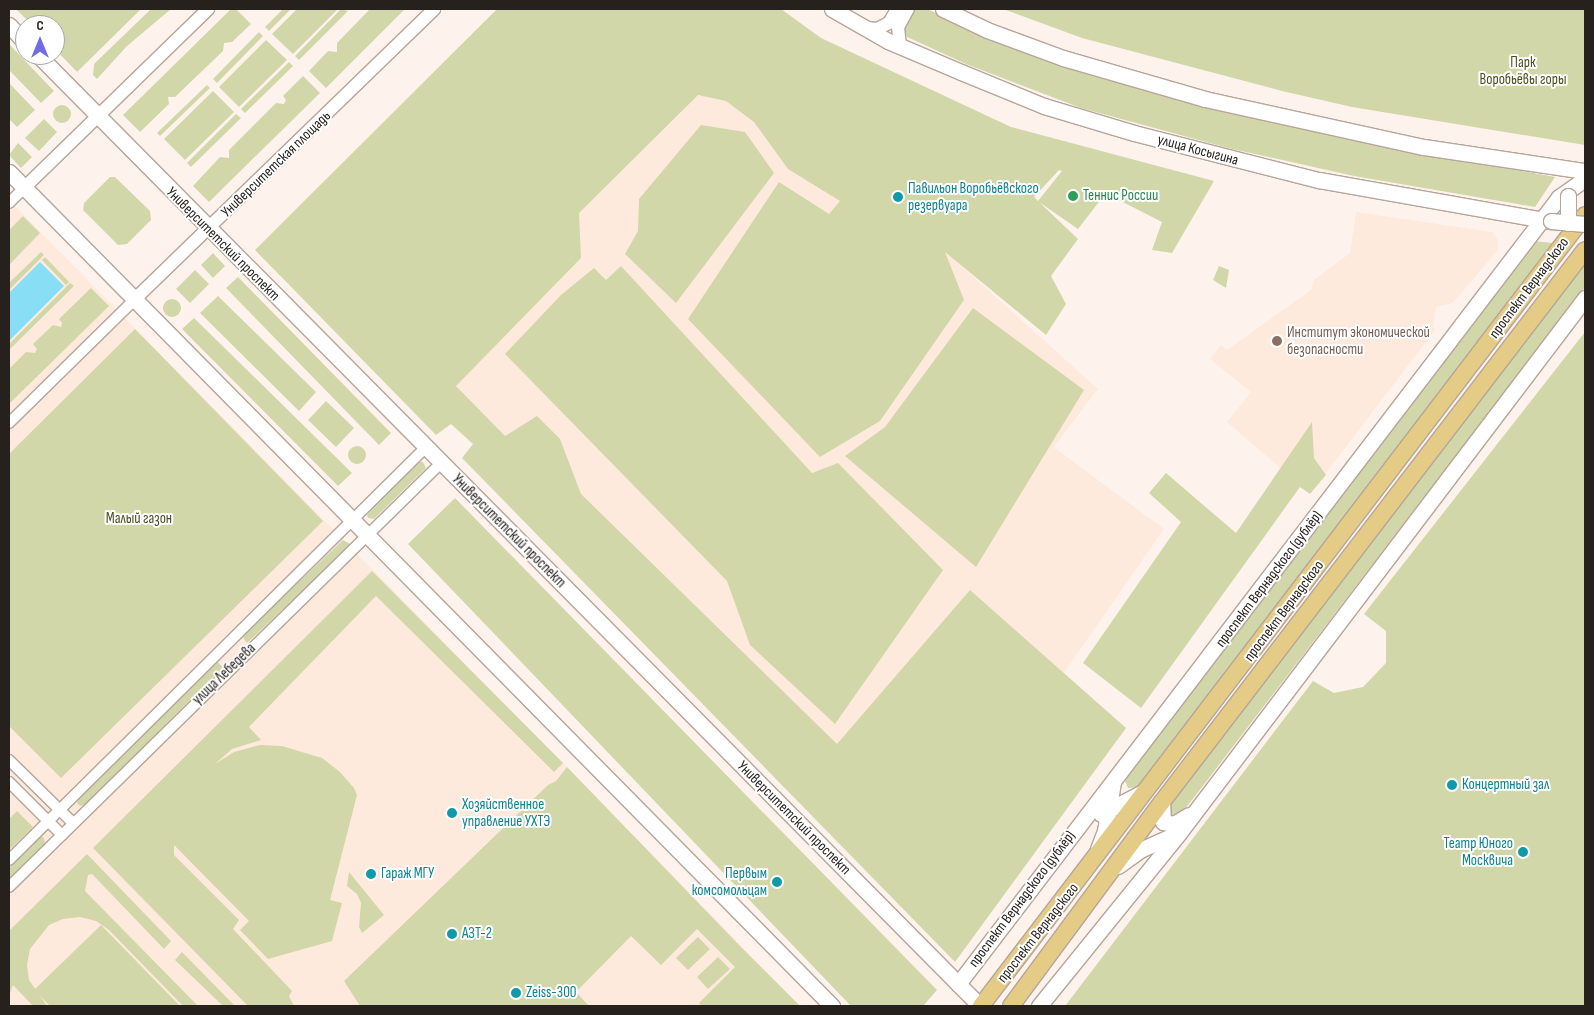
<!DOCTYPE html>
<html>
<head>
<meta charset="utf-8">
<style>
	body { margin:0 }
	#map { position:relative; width:1594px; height:1015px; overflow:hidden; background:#fef3ec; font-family:"Sofia Sans Condensed",sans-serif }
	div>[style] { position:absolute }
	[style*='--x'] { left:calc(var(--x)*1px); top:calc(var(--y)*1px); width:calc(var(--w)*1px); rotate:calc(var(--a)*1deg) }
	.built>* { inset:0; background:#feeadd }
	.green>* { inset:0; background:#d1d7a8 }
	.round { border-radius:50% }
	.water>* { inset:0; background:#88dff5 }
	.roads { filter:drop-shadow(1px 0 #b6a59a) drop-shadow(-1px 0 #b6a59a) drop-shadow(0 1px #b6a59a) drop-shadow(0 -1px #b6a59a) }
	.minor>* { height:10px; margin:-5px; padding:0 5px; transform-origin:5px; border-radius:5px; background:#fff }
	.tertiary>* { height:12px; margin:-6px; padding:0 6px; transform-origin:6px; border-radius:6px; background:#fff }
	.secondary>* { height:15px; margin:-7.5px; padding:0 7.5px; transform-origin:7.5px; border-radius:7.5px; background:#fff }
	.primary>* { height:16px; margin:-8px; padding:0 8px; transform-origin:8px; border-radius:8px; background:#e5cc86 }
	.bridges { filter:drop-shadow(1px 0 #b6a59a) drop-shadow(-1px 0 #b6a59a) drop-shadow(0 1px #b6a59a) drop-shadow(0 -1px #b6a59a) }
	.secondary-bridge>* { height:15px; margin:-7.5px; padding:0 7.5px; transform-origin:7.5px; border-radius:7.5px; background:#fff }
	.dots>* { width:14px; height:14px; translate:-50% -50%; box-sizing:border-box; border:2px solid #fff; border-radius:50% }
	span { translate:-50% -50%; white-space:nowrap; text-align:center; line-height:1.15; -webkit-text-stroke:4px #fff; paint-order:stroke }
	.park-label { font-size:15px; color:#4b4f1c }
	.street-label { font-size:15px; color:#27211d }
	.culture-label { font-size:15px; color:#0d838f }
	.left { translate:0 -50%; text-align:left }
	.right { translate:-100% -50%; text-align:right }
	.leisure-label { font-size:15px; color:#27864d }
	.education-label { font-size:15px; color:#785e54 }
	.frame { position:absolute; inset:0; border:10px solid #27211d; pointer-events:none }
	.north { position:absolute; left:15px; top:15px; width:50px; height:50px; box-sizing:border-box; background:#fff; border:1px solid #a9a6a5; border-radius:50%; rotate:0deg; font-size:14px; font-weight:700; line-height:20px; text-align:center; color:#27211d }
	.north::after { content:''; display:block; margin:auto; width:18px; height:22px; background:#716be6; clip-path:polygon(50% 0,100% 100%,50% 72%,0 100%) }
</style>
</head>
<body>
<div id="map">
	<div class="built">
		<i style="clip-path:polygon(646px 20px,945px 251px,1098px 389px,1054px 447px,1164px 529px,1064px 673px,1126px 728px,973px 928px,413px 363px)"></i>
		<i style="clip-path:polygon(9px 200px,567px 767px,800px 1006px,9px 1006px)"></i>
		<i style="clip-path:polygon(1356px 212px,1493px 232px,1498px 240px,1498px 250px,1453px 303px,1436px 307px,1433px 328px,1436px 329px,1310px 494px,1227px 422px,1251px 392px,1210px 359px,1221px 345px,1227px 350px,1311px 290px,1314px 280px,1350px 253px)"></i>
	</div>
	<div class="green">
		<i style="clip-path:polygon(16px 9px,141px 9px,77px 72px,55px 49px,55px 25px,32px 25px)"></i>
		<i style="clip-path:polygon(151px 9px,171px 9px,127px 46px,97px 79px,93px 75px,94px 64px)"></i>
		<i style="clip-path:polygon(231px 9px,236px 9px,251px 24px,232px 42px,224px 43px,223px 51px,175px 97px,168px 97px,169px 104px,140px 132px,123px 115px)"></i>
		<i style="clip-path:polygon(283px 9px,291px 9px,269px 31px,265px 27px)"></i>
		<i style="clip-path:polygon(297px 9px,338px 9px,293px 54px,272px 34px)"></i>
		<i style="clip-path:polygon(341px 9px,348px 11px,299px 60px,295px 56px)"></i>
		<i style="clip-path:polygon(370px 9px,405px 9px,326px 88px,309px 71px,328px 51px,337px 52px,337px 43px)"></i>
		<i style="clip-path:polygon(evenodd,497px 9px,781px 9px,821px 38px,1011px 127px,1214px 181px,1172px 253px,1152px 250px,1162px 222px,1103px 192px,1105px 194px,1078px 229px,1039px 202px,1078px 239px,1051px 276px,1066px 304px,1046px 335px,945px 252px,964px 300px,880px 421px,820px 457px,688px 319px,779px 182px,829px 214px,840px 201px,788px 169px,754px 122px,726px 101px,698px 95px,579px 213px,581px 258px,456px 386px,505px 436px,537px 416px,560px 439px,581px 494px,837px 744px,970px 590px,1126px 728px,955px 962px,462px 458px,473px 444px,451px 424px,436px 435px,255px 250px,497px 9px,1059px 170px,1062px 171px,1038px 201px,1034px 197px,1059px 170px)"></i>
		<i style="clip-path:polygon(911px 9px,927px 9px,978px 32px,1235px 113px,1360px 141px,1555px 177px,1535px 207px,1354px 176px,1228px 148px,1081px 108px,966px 64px,905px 36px,902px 27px)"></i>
		<i style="clip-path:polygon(1003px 9px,1585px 9px,1585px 145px,1352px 107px,1282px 91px,1082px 38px)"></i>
		<i style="clip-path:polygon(259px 32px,263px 36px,217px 83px,213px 79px)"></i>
		<i style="clip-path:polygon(266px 40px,287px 60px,239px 107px,219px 87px)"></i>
		<i style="clip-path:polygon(9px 44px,54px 91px,41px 103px,9px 70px)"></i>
		<i style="clip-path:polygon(289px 62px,293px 66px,245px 113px,241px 109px)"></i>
		<i style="clip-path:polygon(303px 76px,320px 93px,209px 202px,193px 186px,220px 157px,229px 158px,229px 150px,276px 103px,284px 104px,286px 100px,283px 96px)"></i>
		<i style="clip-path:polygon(9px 83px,35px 110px,17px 127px,9px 119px)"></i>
		<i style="clip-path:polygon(207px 85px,210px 88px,160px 136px,157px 133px)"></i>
		<i style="clip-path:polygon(213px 91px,234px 112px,185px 160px,164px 139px)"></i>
		<i class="round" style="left:53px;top:105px;width:18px;height:18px"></i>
		<i style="clip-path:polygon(236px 114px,241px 118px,191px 167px,187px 163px)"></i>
		<i style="clip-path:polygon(44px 119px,57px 132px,39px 151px,25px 138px)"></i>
		<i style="clip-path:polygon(701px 125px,745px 132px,774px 173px,676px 303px,625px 254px,638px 231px,639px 199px)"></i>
		<i style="clip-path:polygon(18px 143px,32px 157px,21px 168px,9px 155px)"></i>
		<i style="clip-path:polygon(110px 177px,115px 177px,150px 211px,151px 220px,127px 244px,118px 245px,83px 210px,84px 203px)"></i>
		<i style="clip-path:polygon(23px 216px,40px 233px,9px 265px,9px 230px)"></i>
		<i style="clip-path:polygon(1534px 241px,1553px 243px,1139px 787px,1128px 788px,1125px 781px,1129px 773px)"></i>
		<i style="clip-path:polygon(41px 252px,44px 255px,9px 290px,9px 283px)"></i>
		<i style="clip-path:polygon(213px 253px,225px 266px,213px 278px,201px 265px)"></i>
		<i style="clip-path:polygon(45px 257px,69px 282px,66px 285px,42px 260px)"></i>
		<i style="clip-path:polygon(1585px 261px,1585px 287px,1179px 817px,1171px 820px,1164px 810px)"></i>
		<i style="clip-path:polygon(621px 266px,812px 473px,838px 463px,943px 570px,835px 724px,750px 645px,727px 581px,505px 354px,561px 295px,594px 268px,606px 280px)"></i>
		<i style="clip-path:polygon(1219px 266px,1229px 270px,1226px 288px,1213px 280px)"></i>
		<i style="clip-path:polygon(195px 270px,209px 284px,190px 303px,176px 289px)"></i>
		<i style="clip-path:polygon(238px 277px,391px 433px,379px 445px,226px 288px)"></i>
		<i style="clip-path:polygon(70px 283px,74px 286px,9px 350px,9px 344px)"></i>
		<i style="clip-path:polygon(91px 288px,109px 306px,9px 404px,9px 369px,26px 352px,35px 353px,37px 349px,33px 344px,53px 325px,61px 327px,62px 323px,59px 319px)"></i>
		<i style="clip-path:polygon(218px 296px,316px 392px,299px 411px,200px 313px)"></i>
		<i class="round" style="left:163px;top:299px;width:18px;height:18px"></i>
		<i style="clip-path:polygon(973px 308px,1084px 390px,976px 567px,845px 456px,885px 427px)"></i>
		<i style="clip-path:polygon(194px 318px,352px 473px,338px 486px,182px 329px)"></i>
		<i style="clip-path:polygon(135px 329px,323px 521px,61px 778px,9px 726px,9px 454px)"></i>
		<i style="clip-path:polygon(1585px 332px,1585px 1006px,1065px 1006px,1313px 681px,1334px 693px,1363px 687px,1386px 663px,1386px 631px,1364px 614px)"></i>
		<i style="clip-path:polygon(326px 401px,354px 428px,336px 447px,308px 420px)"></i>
		<i style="clip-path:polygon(1312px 422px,1314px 458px,1326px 475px,1310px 494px,1300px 487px,1141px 708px,1083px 663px,1181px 522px,1149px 493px,1166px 473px,1236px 533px)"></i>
		<i class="round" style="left:348px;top:446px;width:18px;height:18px"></i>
		<i style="clip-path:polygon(419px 462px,423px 462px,426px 468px,374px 519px,368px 518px,367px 515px)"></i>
		<i style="clip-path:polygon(455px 498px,937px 990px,923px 1006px,851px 1006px,408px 544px)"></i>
		<i style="clip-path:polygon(343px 540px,350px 544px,349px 547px,247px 643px,242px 636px)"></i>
		<i style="clip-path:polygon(372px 571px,563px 763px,554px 772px,376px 596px,249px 727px,261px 740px,232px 749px,215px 764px,234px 752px,260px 745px,282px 746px,322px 758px,340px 772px,354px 788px,357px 795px,330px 900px,342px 903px,332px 941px,268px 959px,240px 930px,249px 921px,174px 845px,174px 855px,239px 920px,233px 929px,292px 991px,289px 996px,294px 1006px,248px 1006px,93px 848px)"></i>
		<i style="clip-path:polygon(216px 661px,223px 667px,86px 804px,80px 806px,77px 803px,79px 797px)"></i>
		<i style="clip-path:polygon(567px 767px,740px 946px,800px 1006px,702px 1006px,699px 1003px,735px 967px,697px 929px,661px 965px,631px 936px,576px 992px,589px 1006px,360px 1006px,344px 981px,548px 785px,556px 781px)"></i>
		<i style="clip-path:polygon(17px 811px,33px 827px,9px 850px,9px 819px)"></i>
		<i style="clip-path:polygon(39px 837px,43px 837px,46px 844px,9px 881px,9px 868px)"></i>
		<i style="clip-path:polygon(87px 854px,171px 941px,164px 949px,92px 874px,88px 875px,85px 891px,198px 1006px,183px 1006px,109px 930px,96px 921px,80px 917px,63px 919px,49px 925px,30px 949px,27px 965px,29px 980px,47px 1006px,33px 1006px,13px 985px,9px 996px,9px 931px)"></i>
		<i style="clip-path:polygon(349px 872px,384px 915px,362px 933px,359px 927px,361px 903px,357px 894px,347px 886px)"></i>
		<i style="clip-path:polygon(101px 925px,180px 1006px,50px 1006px,34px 990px)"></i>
		<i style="clip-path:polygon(698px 937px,710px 949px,688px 970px,676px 958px)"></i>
		<i style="clip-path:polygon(182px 952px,235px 1006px,223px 1006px,175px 960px)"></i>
		<i style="clip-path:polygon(718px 957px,730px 969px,708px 989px,697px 977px)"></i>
	</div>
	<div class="water">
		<i style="clip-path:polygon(40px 262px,64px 286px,9px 341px,9px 293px)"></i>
	</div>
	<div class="roads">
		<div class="minor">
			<i style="--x:9;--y:203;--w:21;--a:-45"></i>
			<i style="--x:9;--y:423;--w:175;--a:-44.5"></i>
			<i style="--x:9;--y:760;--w:90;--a:44.5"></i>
			<i style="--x:9;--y:782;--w:75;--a:45"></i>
			<i style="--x:9;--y:860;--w:587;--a:-44.72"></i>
			<i style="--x:9;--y:887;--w:605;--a:-44.46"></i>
		</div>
		<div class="tertiary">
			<i style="--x:866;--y:28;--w:11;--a:5"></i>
			<i style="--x:877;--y:29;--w:13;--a:-27"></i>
			<i style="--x:889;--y:23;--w:16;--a:-60"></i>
			<i style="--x:900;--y:46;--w:19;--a:-96"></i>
			<i style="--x:898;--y:27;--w:21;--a:-61"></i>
			<i style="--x:24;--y:188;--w:257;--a:-44.2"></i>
			<i style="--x:134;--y:300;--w:418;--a:-44.1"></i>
		</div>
		<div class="secondary">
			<i style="--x:832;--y:9;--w:64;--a:29.7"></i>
			<i style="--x:888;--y:41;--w:79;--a:23"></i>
			<i style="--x:961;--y:72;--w:90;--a:22.3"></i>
			<i style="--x:1044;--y:106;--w:94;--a:16.7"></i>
			<i style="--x:1134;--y:133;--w:191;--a:14.3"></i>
			<i style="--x:1319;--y:180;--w:235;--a:10.1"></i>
			<i style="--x:943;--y:9;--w:49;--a:25.5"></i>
			<i style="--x:987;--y:30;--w:81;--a:20.2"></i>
			<i style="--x:1063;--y:58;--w:148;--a:16.1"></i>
			<i style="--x:1205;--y:99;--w:224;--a:12.4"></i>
			<i style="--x:1424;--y:147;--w:163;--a:8.5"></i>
			<i style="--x:9;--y:25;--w:23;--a:47"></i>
			<i style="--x:38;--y:55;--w:1339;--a:45.27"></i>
			<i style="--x:9;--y:172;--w:1172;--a:45.38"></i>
			<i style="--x:1162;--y:802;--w:20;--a:87"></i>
			<i style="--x:1163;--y:822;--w:11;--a:10"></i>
			<i style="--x:1174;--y:824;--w:17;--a:-31"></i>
			<i style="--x:1101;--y:814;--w:47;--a:-27.6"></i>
			<i style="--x:1098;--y:849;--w:19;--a:-69"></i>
			<i style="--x:1105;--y:831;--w:50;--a:-80.7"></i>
			<i style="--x:1118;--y:866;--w:27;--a:-36"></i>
			<i style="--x:1140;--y:850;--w:39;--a:-24"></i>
			<i style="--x:958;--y:984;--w:990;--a:-52.63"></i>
			<i style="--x:1559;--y:197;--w:32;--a:-35"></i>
			<i style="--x:1039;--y:1006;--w:223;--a:-51"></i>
			<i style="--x:1179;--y:833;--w:672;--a:-52.81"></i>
		</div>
		<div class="primary">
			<i style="--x:981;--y:1006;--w:995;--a:-52.63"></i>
			<i style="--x:1011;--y:1006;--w:254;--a:-53.5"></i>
			<i style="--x:1162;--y:802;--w:695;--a:-52.54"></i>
		</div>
	</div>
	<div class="bridges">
		<div class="secondary-bridge">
			<i style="--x:1568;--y:196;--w:27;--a:90"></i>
			<i style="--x:1551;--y:221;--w:34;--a:5"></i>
		</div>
	</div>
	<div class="dots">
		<i style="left:1073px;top:196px;background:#2e9e5b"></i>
		<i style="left:898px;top:197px;background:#0f9aa8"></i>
		<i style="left:1277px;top:341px;background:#8d6e63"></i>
		<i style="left:1452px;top:785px;background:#0f9aa8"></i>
		<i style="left:452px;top:813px;background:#0f9aa8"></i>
		<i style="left:1523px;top:852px;background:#0f9aa8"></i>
		<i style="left:371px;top:874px;background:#0f9aa8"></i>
		<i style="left:777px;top:882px;background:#0f9aa8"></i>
		<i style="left:452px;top:934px;background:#0f9aa8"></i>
		<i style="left:516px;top:993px;background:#0f9aa8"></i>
	</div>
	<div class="park-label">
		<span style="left:1523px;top:71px">Парк<br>Воробьёвы горы</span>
		<span style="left:139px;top:519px">Малый газон</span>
	</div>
	<div class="street-label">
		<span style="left:1198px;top:150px;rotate:15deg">улица Косыгина</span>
		<span style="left:276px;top:164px;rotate:-44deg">Университетская площадь</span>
		<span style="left:223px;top:244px;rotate:45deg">Университетский проспект</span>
		<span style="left:1529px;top:288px;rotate:-53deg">проспект Вернадского</span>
		<span style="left:509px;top:531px;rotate:45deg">Университетский проспект</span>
		<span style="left:1269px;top:579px;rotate:-53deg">проспект Вернадского (дублёр)</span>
		<span style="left:1284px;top:611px;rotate:-53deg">проспект Вернадского</span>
		<span style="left:224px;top:674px;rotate:-44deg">улица Лебедева</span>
		<span style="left:794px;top:818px;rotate:45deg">Университетский проспект</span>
		<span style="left:1022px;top:899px;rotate:-53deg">проспект Вернадского (дублёр)</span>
		<span style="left:1038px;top:933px;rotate:-52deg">проспект Вернадского</span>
	</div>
	<div class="culture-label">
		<span class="left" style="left:908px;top:197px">Павильон Воробьёвского<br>резервуара</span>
		<span class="left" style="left:1462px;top:785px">Концертный зал</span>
		<span class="left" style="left:462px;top:813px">Хозяйственное<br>управление УХТЭ</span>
		<span class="right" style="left:1513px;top:852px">Театр Юного<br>Москвича</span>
		<span class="right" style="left:767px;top:882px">Первым<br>комсомольцам</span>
		<span class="left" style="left:381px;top:874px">Гараж МГУ</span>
		<span class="left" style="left:462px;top:934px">АЗТ-2</span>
		<span class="left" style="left:526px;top:993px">Zeiss-300</span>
	</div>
	<div class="leisure-label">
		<span class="left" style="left:1083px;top:196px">Теннис России</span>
	</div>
	<div class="education-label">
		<span class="left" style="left:1287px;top:341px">Институт экономической<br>безопасности</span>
	</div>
	<div class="frame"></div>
	<div class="north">С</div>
</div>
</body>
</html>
